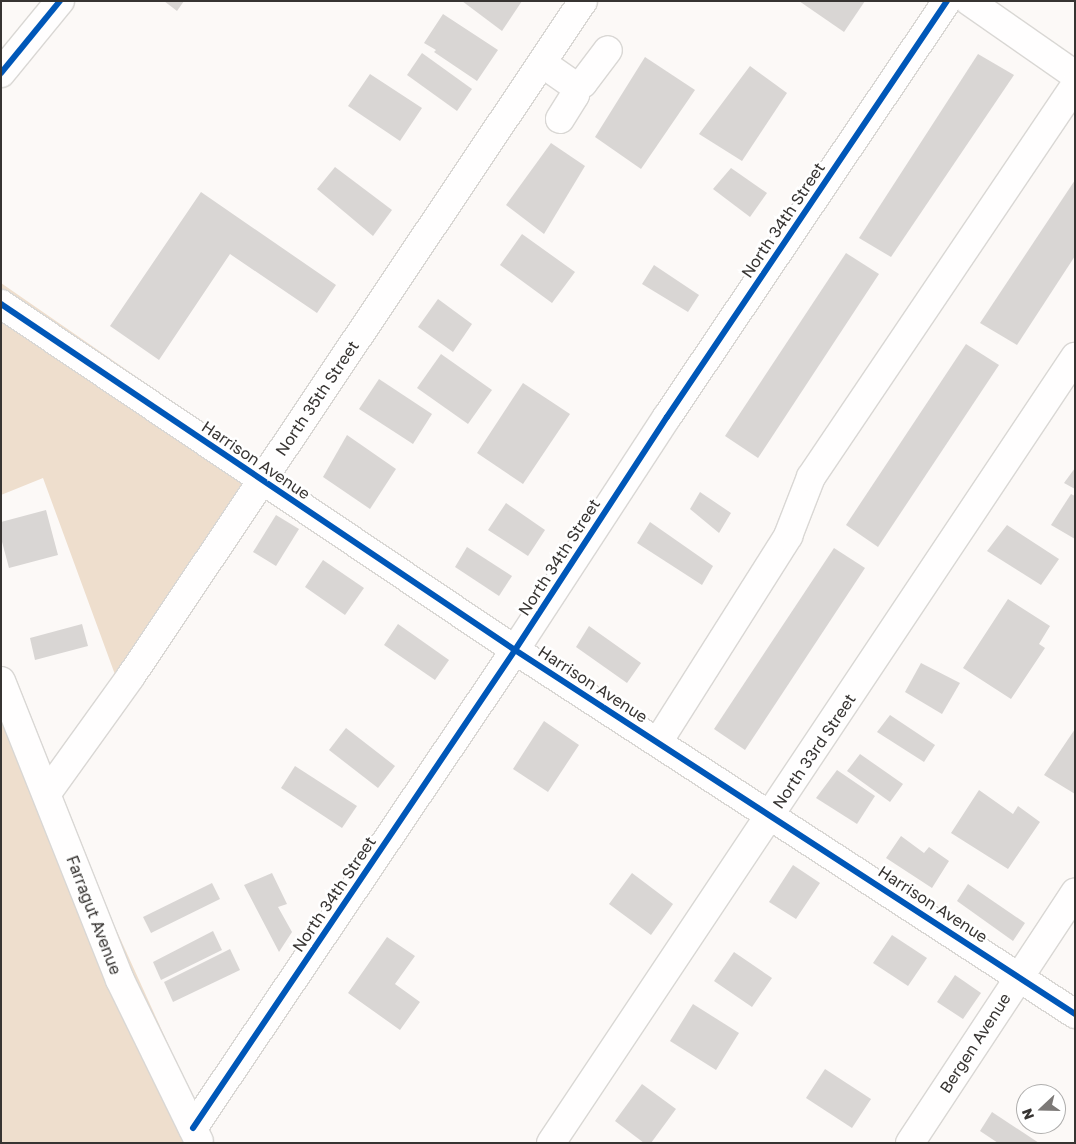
<!DOCTYPE html>
<html>
<head>
<meta charset="utf-8">
<style>
	body { margin:0 }
	#map { position:relative; width:1076px; height:1144px; overflow:hidden; background:#fcf9f7; font-family:"Golos Text",sans-serif }
	div>[style] { position:absolute }
	[style*='--x'] { left:calc(var(--x)*1px); top:calc(var(--y)*1px); width:calc(var(--w)*1px); rotate:calc(var(--a)*1deg) }
	.green>* { inset:0; background:#eedecd }
	.building>* { inset:0; background:#d9d6d4 }
	.roads { filter:drop-shadow(1px 0 #d9d7d4) drop-shadow(-1px 0 #d9d7d4) drop-shadow(0 1px #d9d7d4) drop-shadow(0 -1px #d9d7d4) }
	.minor>* { height:28px; margin:-14px; padding:0 14px; transform-origin:14px; border-radius:14px; background:#fffefe }
	.cycleway>* { height:6px; margin:-3px; padding:0 3px; transform-origin:3px; border-radius:3px; background:#0057b8 }
	span { translate:-50% -50%; white-space:nowrap; text-align:center; line-height:1.15; -webkit-text-stroke:5px #fff; paint-order:stroke }
	.street-label { font-size:16px; color:#373432 }
	.frame { position:absolute; inset:0; border:2px solid #373432; pointer-events:none }
	.north { position:absolute; left:1016px; top:1084px; width:50px; height:50px; box-sizing:border-box; background:#fff; border:1px solid #afaead; border-radius:50%; rotate:249deg; font-size:14px; font-weight:700; line-height:20px; text-align:center; color:#373432 }
	.north::after { content:''; display:block; margin:auto; width:18px; height:22px; background:#7c7977; clip-path:polygon(50% 0,100% 100%,50% 72%,0 100%) }
</style>
</head>
<body>
<div id="map">
	<div class="green">
		<i style="clip-path:polygon(1px 283px,261px 463px,117px 680px,43px 478px,1px 495px)"></i>
		<i style="clip-path:polygon(1px 676px,213px 1143px,1px 1143px)"></i>
	</div>
	<div class="building">
		<i style="clip-path:polygon(164px 1px,184px 1px,177px 11px)"></i>
		<i style="clip-path:polygon(462px 1px,522px 1px,502px 31px)"></i>
		<i style="clip-path:polygon(799px 1px,865px 1px,844px 32px)"></i>
		<i style="clip-path:polygon(443px 14px,498px 50px,477px 81px,434px 52px,436px 50px,424px 43px)"></i>
		<i style="clip-path:polygon(422px 53px,472px 89px,457px 111px,407px 75px)"></i>
		<i style="clip-path:polygon(978px 54px,1014px 75px,891px 257px,859px 238px)"></i>
		<i style="clip-path:polygon(645px 57px,695px 90px,641px 169px,595px 137px)"></i>
		<i style="clip-path:polygon(750px 66px,787px 93px,742px 161px,699px 134px)"></i>
		<i style="clip-path:polygon(370px 74px,422px 108px,400px 141px,348px 106px)"></i>
		<i style="clip-path:polygon(551px 143px,585px 166px,544px 234px,506px 205px)"></i>
		<i style="clip-path:polygon(335px 167px,392px 210px,373px 236px,317px 189px)"></i>
		<i style="clip-path:polygon(731px 168px,767px 193px,750px 217px,713px 189px)"></i>
		<i style="clip-path:polygon(1075px 180px,1075px 256px,1017px 345px,980px 323px)"></i>
		<i style="clip-path:polygon(201px 192px,336px 285px,317px 313px,230px 254px,159px 360px,110px 326px)"></i>
		<i style="clip-path:polygon(522px 234px,575px 272px,552px 303px,500px 265px)"></i>
		<i style="clip-path:polygon(846px 253px,879px 274px,758px 458px,725px 436px)"></i>
		<i style="clip-path:polygon(654px 265px,699px 295px,688px 312px,642px 284px)"></i>
		<i style="clip-path:polygon(438px 299px,472px 324px,453px 352px,418px 327px)"></i>
		<i style="clip-path:polygon(966px 344px,999px 365px,878px 547px,846px 525px)"></i>
		<i style="clip-path:polygon(441px 354px,492px 390px,468px 424px,417px 388px)"></i>
		<i style="clip-path:polygon(379px 379px,432px 414px,413px 444px,359px 409px)"></i>
		<i style="clip-path:polygon(523px 383px,570px 414px,523px 484px,477px 453px)"></i>
		<i style="clip-path:polygon(347px 435px,396px 469px,370px 509px,323px 477px)"></i>
		<i style="clip-path:polygon(1075px 468px,1075px 489px,1064px 483px)"></i>
		<i style="clip-path:polygon(700px 492px,731px 513px,719px 533px,690px 509px)"></i>
		<i style="clip-path:polygon(1071px 494px,1075px 496px,1075px 539px,1051px 525px)"></i>
		<i style="clip-path:polygon(506px 503px,545px 530px,528px 556px,488px 530px)"></i>
		<i style="clip-path:polygon(46px 510px,58px 555px,9px 568px,1px 538px,1px 522px)"></i>
		<i style="clip-path:polygon(276px 515px,299px 529px,276px 566px,253px 552px)"></i>
		<i style="clip-path:polygon(650px 522px,713px 566px,702px 585px,637px 543px)"></i>
		<i style="clip-path:polygon(1007px 525px,1059px 559px,1041px 585px,987px 551px)"></i>
		<i style="clip-path:polygon(467px 547px,512px 576px,499px 596px,455px 567px)"></i>
		<i style="clip-path:polygon(834px 548px,865px 568px,745px 750px,714px 729px)"></i>
		<i style="clip-path:polygon(323px 560px,364px 588px,345px 615px,305px 587px)"></i>
		<i style="clip-path:polygon(1008px 599px,1050px 626px,1039px 644px,1045px 648px,1011px 699px,963px 668px)"></i>
		<i style="clip-path:polygon(82px 624px,88px 646px,35px 660px,30px 638px)"></i>
		<i style="clip-path:polygon(398px 624px,449px 660px,435px 680px,384px 645px)"></i>
		<i style="clip-path:polygon(589px 626px,641px 663px,627px 683px,576px 647px)"></i>
		<i style="clip-path:polygon(921px 663px,960px 683px,942px 714px,905px 692px)"></i>
		<i style="clip-path:polygon(890px 715px,935px 745px,924px 762px,877px 732px)"></i>
		<i style="clip-path:polygon(544px 721px,579px 745px,548px 792px,513px 769px)"></i>
		<i style="clip-path:polygon(346px 728px,395px 766px,378px 788px,329px 750px)"></i>
		<i style="clip-path:polygon(1075px 729px,1075px 794px,1044px 775px)"></i>
		<i style="clip-path:polygon(860px 754px,903px 784px,890px 802px,847px 771px)"></i>
		<i style="clip-path:polygon(295px 766px,357px 806px,342px 828px,281px 788px)"></i>
		<i style="clip-path:polygon(837px 770px,875px 796px,857px 824px,816px 798px)"></i>
		<i style="clip-path:polygon(979px 790px,1013px 814px,1018px 806px,1040px 822px,1008px 869px,951px 833px)"></i>
		<i style="clip-path:polygon(901px 836px,924px 853px,929px 847px,949px 861px,932px 888px,886px 858px)"></i>
		<i style="clip-path:polygon(793px 865px,820px 883px,796px 919px,769px 902px)"></i>
		<i style="clip-path:polygon(272px 873px,287px 904px,278px 907px,292px 932px,279px 952px,244px 885px)"></i>
		<i style="clip-path:polygon(632px 873px,673px 904px,651px 935px,609px 904px)"></i>
		<i style="clip-path:polygon(212px 883px,220px 899px,151px 933px,143px 917px)"></i>
		<i style="clip-path:polygon(968px 884px,1025px 923px,1013px 941px,957px 901px)"></i>
		<i style="clip-path:polygon(213px 931px,222px 950px,161px 980px,153px 962px)"></i>
		<i style="clip-path:polygon(892px 935px,927px 958px,908px 986px,873px 963px)"></i>
		<i style="clip-path:polygon(387px 937px,415px 956px,395px 984px,420px 1002px,400px 1030px,348px 993px)"></i>
		<i style="clip-path:polygon(230px 949px,240px 970px,173px 1002px,164px 982px)"></i>
		<i style="clip-path:polygon(734px 952px,772px 978px,752px 1007px,714px 981px)"></i>
		<i style="clip-path:polygon(955px 975px,981px 993px,963px 1019px,937px 1002px)"></i>
		<i style="clip-path:polygon(693px 1004px,739px 1033px,716px 1070px,670px 1041px)"></i>
		<i style="clip-path:polygon(825px 1069px,871px 1099px,852px 1128px,806px 1098px)"></i>
		<i style="clip-path:polygon(642px 1084px,676px 1109px,651px 1143px,644px 1143px,615px 1121px)"></i>
		<i style="clip-path:polygon(992px 1112px,1039px 1143px,998px 1143px,980px 1131px)"></i>
	</div>
	<div class="roads">
		<div class="minor">
			<i style="--x:969;--y:1;--w:129;--a:34.9"></i>
			<i style="--x:542;--y:63;--w:38;--a:35"></i>
			<i style="--x:573;--y:85;--w:10;--a:-11"></i>
			<i style="--x:583;--y:83;--w:41;--a:-52.9"></i>
			<i style="--x:1;--y:73;--w:93;--a:-50.7"></i>
			<i style="--x:560;--y:119;--w:28;--a:-58"></i>
			<i style="--x:575;--y:95;--w:10;--a:-101"></i>
			<i style="--x:1;--y:304;--w:620;--a:33.95"></i>
			<i style="--x:515;--y:650;--w:668;--a:33.02"></i>
			<i style="--x:1;--y:681;--w:322;--a:68.3"></i>
			<i style="--x:120;--y:980;--w:179;--a:63.9"></i>
			<i style="--x:658;--y:742;--w:244;--a:-57.7"></i>
			<i style="--x:788;--y:536;--w:63;--a:-68.7"></i>
			<i style="--x:811;--y:477;--w:472;--a:-56"></i>
			<i style="--x:47;--y:793;--w:144;--a:-54.3"></i>
			<i style="--x:131;--y:676;--w:812;--a:-56.19"></i>
			<i style="--x:193;--y:1128;--w:576;--a:-56.03"></i>
			<i style="--x:515;--y:650;--w:278;--a:-56.9"></i>
			<i style="--x:667;--y:417;--w:501;--a:-56.06"></i>
			<i style="--x:551;--y:1143;--w:945;--a:-56.31"></i>
			<i style="--x:910;--y:1143;--w:300;--a:-56.6"></i>
		</div>
	</div>
	<div class="cycleway">
		<i style="--x:1;--y:73;--w:93;--a:-50.7"></i>
		<i style="--x:1;--y:304;--w:620;--a:33.95"></i>
		<i style="--x:515;--y:650;--w:668;--a:33.02"></i>
		<i style="--x:193;--y:1128;--w:576;--a:-56.03"></i>
		<i style="--x:515;--y:650;--w:278;--a:-56.9"></i>
		<i style="--x:667;--y:417;--w:501;--a:-56.06"></i>
	</div>
	<div class="street-label">
		<span style="left:783px;top:220px;rotate:-56deg">North 34th Street</span>
		<span style="left:317px;top:398px;rotate:-56deg">North 35th Street</span>
		<span style="left:256px;top:460px;rotate:34deg">Harrison Avenue</span>
		<span style="left:559px;top:557px;rotate:-57deg">North 34th Street</span>
		<span style="left:593px;top:684px;rotate:33deg">Harrison Avenue</span>
		<span style="left:814px;top:751px;rotate:-56deg">North 33rd Street</span>
		<span style="left:334px;top:894px;rotate:-56deg">North 34th Street</span>
		<span style="left:933px;top:904px;rotate:33deg">Harrison Avenue</span>
		<span style="left:94px;top:915px;rotate:69deg">Farragut Avenue</span>
		<span style="left:975px;top:1043px;rotate:-57deg">Bergen Avenue</span>
	</div>
	<div class="frame"></div>
	<div class="north">N</div>
</div>
</body>
</html>
